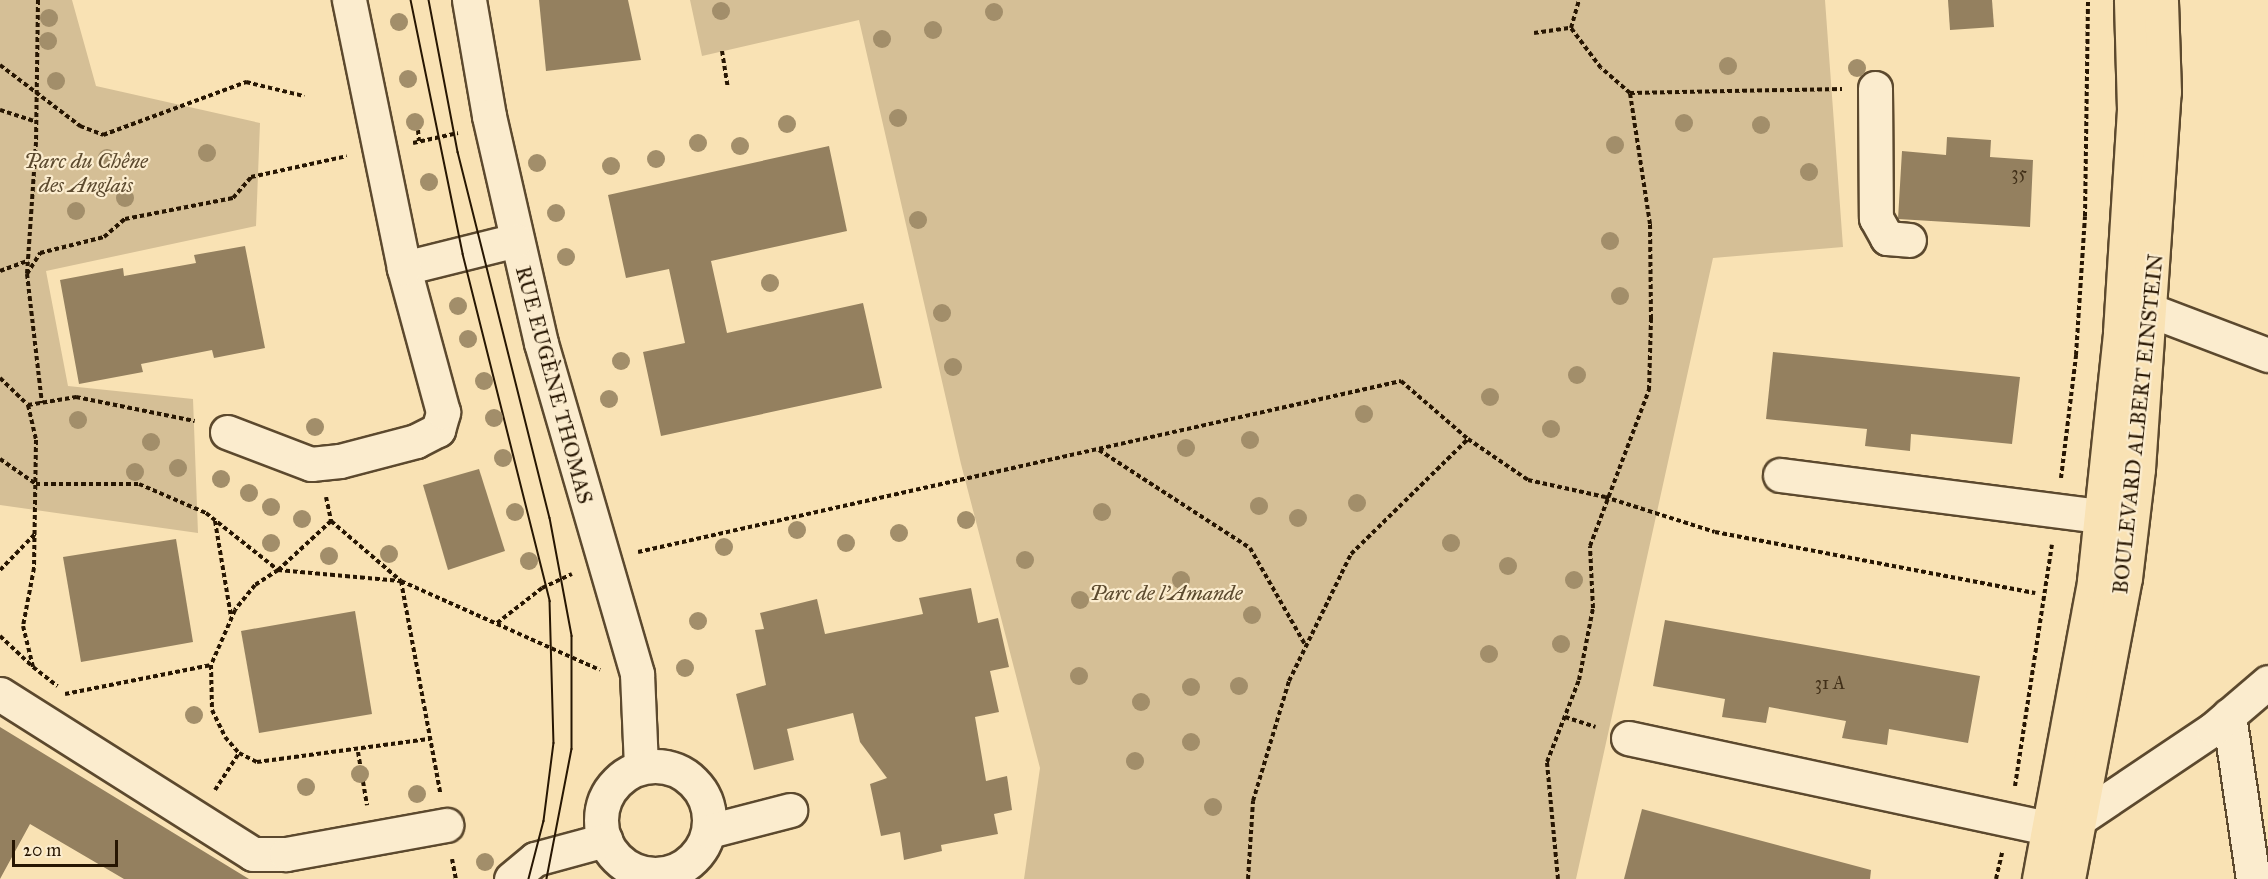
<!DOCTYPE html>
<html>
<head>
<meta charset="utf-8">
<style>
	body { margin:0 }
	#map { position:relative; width:2268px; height:879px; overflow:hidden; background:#f9e2b4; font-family:"IM FELL Great Primer",serif }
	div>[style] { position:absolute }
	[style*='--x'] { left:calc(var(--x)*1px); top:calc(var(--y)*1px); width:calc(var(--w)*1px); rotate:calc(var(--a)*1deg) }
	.green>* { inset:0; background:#d5bf96 }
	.building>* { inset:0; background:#94805f }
	.path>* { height:4px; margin-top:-2px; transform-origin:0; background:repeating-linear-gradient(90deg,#271602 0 4.5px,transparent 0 7.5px) }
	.roads { filter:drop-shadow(2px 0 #5c492e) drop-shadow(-2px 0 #5c492e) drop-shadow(0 2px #5c492e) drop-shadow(0 -2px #5c492e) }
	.minor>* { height:33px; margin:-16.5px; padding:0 16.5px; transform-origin:16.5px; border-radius:16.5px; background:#fbecce }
	.minor>.ring { margin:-16.5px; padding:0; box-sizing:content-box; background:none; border:33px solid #fbecce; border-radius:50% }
	.major>* { height:33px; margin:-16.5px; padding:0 16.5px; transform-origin:16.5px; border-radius:16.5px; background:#f9e2b4 }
	.tram>* { height:1.5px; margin:-0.75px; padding:0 0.75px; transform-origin:0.75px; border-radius:0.75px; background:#271602 }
	.trees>* { width:18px; height:18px; margin:-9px; border-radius:50%; background:#a28e6a }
	span { translate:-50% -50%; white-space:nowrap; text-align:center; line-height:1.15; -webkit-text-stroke:4.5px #fbecce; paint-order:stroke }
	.number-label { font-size:18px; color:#423019 }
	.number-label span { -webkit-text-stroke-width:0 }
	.park-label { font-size:21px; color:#5b492e; font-style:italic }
	.street-label { font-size:21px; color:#271602 }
	.scale { position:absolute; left:12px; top:840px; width:106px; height:27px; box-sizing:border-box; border:3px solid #271602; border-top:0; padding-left:8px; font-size:18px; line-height:21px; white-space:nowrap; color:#271602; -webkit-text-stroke:4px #fbecce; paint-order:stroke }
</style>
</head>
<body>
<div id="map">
	<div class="green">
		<i style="clip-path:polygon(0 0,72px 0,96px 86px,260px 123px,256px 226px,46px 271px,68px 386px,193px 399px,198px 533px,0 505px)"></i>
		<i style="clip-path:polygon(690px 0,1825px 0,1843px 247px,1713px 258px,1576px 879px,1024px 879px,1040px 768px,961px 464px,859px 20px,702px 56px)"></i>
	</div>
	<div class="building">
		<i style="clip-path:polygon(539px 0,628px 0,641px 60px,546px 71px)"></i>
		<i style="clip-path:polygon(1948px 0,1992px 0,1994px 27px,1950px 30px)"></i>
		<i style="clip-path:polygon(1947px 137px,1991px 140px,1990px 157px,2033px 160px,2030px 227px,1898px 219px,1902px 151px,1946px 155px)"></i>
		<i style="clip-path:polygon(829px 146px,847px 231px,711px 261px,727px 333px,863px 303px,882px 388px,661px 436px,643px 352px,685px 343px,669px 269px,626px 278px,608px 195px)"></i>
		<i style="clip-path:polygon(245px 246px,265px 348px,214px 358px,212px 350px,141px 364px,143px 372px,79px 384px,60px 280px,123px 268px,124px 276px,196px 263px,194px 255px)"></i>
		<i style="clip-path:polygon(1773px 352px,2020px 377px,2012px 444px,1911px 434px,1910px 451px,1865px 446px,1867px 429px,1766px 419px)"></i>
		<i style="clip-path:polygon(479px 469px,505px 551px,448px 570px,423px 485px)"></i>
		<i style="clip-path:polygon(176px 539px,193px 642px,81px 662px,63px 557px)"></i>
		<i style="clip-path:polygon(971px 588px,978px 623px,998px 618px,1009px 667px,990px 671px,999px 712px,975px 717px,986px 781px,1007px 776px,1012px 810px,994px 814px,998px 834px,941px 845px,942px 851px,904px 860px,900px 832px,881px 836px,870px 784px,887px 778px,860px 742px,853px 713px,787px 729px,794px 760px,754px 770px,736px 694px,766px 685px,755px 630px,764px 629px,760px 613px,817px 599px,825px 634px,923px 614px,919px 598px)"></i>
		<i style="clip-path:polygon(355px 611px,372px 714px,259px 733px,241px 631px)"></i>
		<i style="clip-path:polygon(1665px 620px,1980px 676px,1968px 743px,1889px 729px,1887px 745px,1842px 738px,1846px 721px,1769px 707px,1766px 723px,1722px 717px,1725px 699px,1653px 686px)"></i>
		<i style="clip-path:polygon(0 727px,249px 879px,124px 879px,30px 824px,0 879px)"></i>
		<i style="clip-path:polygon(1642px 809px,1871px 870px,1870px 879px,1624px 879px)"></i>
	</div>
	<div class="path">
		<i style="--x:38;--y:0;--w:142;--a:90.8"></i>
		<i style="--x:36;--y:142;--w:132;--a:93.9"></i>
		<i style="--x:27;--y:274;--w:130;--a:83.4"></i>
		<i style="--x:1534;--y:33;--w:37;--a:-8"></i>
		<i style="--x:722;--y:51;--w:37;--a:81"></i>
		<i style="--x:0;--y:65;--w:101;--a:37.3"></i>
		<i style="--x:80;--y:126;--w:25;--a:21"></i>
		<i style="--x:103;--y:135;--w:153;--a:-20.3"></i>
		<i style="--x:246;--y:82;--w:60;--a:13.6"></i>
		<i style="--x:1630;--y:93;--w:212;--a:-1.1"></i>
		<i style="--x:0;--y:110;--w:38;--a:18"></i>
		<i style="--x:418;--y:130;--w:11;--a:85"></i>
		<i style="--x:413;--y:143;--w:46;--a:-12.5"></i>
		<i style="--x:0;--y:271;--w:30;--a:-20"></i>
		<i style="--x:27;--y:274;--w:25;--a:-58"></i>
		<i style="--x:40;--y:253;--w:66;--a:-14"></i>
		<i style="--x:104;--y:237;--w:28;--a:-41"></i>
		<i style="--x:125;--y:219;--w:110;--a:-11"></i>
		<i style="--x:233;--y:198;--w:28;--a:-49"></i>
		<i style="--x:251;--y:177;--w:98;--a:-12.3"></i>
		<i style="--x:0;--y:378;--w:39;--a:44"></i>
		<i style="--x:28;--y:405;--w:36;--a:77"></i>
		<i style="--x:36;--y:440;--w:128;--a:90.9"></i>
		<i style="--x:34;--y:568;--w:59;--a:100.7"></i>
		<i style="--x:23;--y:626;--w:42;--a:76.3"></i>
		<i style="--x:33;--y:667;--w:31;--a:38"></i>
		<i style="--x:28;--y:405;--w:49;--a:-9.5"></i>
		<i style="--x:76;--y:397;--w:121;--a:11.4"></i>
		<i style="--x:1099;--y:450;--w:180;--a:33"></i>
		<i style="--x:1250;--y:548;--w:113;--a:60.3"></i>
		<i style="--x:0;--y:459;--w:44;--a:34.8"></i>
		<i style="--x:36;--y:484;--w:103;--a:0"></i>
		<i style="--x:139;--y:484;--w:73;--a:23.4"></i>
		<i style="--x:206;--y:513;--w:92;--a:38.4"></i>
		<i style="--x:278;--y:570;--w:123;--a:5.1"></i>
		<i style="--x:2061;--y:478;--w:124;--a:-83"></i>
		<i style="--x:2076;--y:355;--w:139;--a:-86.3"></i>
		<i style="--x:2085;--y:216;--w:216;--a:-89.2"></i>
		<i style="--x:326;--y:497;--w:25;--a:78"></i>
		<i style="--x:331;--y:521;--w:92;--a:40.6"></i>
		<i style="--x:401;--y:581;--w:218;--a:24.1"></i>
		<i style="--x:215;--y:521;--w:97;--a:80.5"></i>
		<i style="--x:331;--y:521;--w:72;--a:137.2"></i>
		<i style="--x:278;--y:570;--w:27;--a:147"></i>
		<i style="--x:255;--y:585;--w:32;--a:129"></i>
		<i style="--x:235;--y:610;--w:60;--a:113.6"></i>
		<i style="--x:211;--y:665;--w:45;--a:88.7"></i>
		<i style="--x:212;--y:710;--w:30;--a:64"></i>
		<i style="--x:225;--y:737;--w:21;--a:49"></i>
		<i style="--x:239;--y:753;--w:20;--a:27"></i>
		<i style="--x:257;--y:762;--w:175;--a:-7.6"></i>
		<i style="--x:638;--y:552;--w:782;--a:-12.63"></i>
		<i style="--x:1401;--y:381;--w:89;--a:40.9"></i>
		<i style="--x:1468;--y:439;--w:73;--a:34.3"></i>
		<i style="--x:1528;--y:480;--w:79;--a:12.4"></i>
		<i style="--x:1605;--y:497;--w:115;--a:17.7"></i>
		<i style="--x:1715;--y:532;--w:326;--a:10.8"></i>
		<i style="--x:0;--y:570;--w:50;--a:-45.8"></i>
		<i style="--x:401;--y:581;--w:215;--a:79.5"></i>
		<i style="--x:497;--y:623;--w:57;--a:-37.9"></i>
		<i style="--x:542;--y:588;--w:33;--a:-25"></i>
		<i style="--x:0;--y:636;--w:44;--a:43.2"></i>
		<i style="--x:65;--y:694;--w:149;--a:-11.2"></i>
		<i style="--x:1565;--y:717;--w:32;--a:18"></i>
		<i style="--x:358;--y:752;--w:54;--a:80.4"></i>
		<i style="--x:2015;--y:786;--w:244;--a:-81.3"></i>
		<i style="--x:215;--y:790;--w:44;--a:-57"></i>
		<i style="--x:452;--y:859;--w:20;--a:79"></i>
		<i style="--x:1248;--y:879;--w:78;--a:-86.3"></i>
		<i style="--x:1253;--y:801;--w:125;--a:-73.3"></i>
		<i style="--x:1289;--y:681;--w:141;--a:-64"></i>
		<i style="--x:1351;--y:554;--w:164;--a:-44.5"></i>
		<i style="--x:1558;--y:879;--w:118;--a:-95.4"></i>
		<i style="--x:1547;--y:762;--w:88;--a:-68.7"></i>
		<i style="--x:1579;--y:680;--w:73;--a:-79"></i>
		<i style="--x:1593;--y:608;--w:62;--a:-92.8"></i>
		<i style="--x:1590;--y:546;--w:167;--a:-69.3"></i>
		<i style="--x:1649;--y:390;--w:71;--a:-88.4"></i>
		<i style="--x:1651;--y:319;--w:95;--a:-90.6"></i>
		<i style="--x:1650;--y:224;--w:133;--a:-98.7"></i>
		<i style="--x:1630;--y:93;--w:38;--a:-139"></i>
		<i style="--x:1601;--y:68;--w:50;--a:-126.9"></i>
		<i style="--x:1571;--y:28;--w:29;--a:-74"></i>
		<i style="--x:1996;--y:879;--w:27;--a:-77"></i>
	</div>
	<div class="roads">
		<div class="minor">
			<i style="--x:469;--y:0;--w:118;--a:80.2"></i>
			<i style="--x:489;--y:116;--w:233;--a:77.1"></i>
			<i style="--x:541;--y:343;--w:345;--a:73.8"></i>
			<i style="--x:637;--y:674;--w:93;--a:87.5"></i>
			<i style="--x:1875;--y:88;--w:130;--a:89.6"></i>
			<i style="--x:1876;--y:218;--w:23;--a:61"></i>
			<i style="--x:1887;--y:238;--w:22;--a:5"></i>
			<i style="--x:404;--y:268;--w:115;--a:-14"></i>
			<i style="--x:2152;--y:311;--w:124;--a:20.8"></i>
			<i style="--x:227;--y:432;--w:90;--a:20.9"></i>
			<i style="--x:311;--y:464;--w:29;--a:-6"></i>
			<i style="--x:340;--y:461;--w:79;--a:-14.7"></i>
			<i style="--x:416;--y:441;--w:25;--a:-27"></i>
			<i style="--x:438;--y:430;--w:19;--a:-74"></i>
			<i style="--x:443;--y:412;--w:149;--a:-105.2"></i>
			<i style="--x:404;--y:268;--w:274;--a:-101.6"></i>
			<i style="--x:1780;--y:475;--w:324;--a:7.3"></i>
			<i style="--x:0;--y:694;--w:299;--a:32.3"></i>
			<i style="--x:253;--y:854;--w:33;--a:0"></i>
			<i style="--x:286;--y:854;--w:163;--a:-10.3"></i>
			<i style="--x:2229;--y:715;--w:166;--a:81.7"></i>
			<i style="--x:1628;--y:738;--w:433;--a:12.1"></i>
			<i class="ring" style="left:601px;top:766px;width:75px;height:75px"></i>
			<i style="--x:2082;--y:817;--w:158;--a:-33.9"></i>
			<i style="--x:2213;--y:729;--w:72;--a:-40.5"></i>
			<i style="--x:709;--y:831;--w:84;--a:-14.5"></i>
			<i style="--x:511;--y:879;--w:31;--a:-40"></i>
			<i style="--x:535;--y:859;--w:73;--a:-15.2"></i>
		</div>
		<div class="major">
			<i style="--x:2039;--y:879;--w:303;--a:-79.5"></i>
			<i style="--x:2094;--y:581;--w:250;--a:-84"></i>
			<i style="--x:2120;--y:332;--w:223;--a:-86.4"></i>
			<i style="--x:2134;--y:109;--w:109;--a:-91.6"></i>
			<i style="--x:2068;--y:879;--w:306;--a:-79.3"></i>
			<i style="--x:2125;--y:578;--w:110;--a:-83.2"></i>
			<i style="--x:2138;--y:469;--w:378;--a:-86.1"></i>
			<i style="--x:2164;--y:92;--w:92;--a:-91.9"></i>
		</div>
	</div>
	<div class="tram">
		<i style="--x:411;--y:0;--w:259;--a:78.4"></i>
		<i style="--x:463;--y:254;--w:358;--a:75.9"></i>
		<i style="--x:550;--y:601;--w:142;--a:88.4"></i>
		<i style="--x:554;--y:743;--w:79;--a:97.3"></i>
		<i style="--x:544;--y:821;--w:60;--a:104.5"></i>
		<i style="--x:429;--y:0;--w:155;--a:79.2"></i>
		<i style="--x:458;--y:152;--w:377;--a:75.9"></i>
		<i style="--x:550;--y:518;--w:120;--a:79.4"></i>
		<i style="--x:572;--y:636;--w:113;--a:90"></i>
		<i style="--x:572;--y:749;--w:132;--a:100.9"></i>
	</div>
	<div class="trees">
		<i style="left:721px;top:11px"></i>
		<i style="left:994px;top:12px"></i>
		<i style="left:49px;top:18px"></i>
		<i style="left:399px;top:22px"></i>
		<i style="left:933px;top:30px"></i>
		<i style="left:882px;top:39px"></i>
		<i style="left:48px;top:41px"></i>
		<i style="left:1728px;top:66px"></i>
		<i style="left:1857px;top:68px"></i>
		<i style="left:408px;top:79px"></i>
		<i style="left:56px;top:81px"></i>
		<i style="left:898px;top:118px"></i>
		<i style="left:415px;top:122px"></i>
		<i style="left:1684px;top:123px"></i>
		<i style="left:787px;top:124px"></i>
		<i style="left:1761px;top:125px"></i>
		<i style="left:698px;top:143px"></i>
		<i style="left:1615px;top:145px"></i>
		<i style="left:740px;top:146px"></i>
		<i style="left:207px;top:153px"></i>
		<i style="left:107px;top:158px"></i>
		<i style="left:656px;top:159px"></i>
		<i style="left:537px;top:163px"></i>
		<i style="left:611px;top:166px"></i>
		<i style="left:1809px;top:172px"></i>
		<i style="left:429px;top:182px"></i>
		<i style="left:125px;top:198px"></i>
		<i style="left:76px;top:211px"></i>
		<i style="left:556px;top:213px"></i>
		<i style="left:918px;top:220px"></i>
		<i style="left:1610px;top:241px"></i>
		<i style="left:566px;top:257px"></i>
		<i style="left:770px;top:283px"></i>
		<i style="left:1620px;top:296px"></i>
		<i style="left:458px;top:306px"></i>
		<i style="left:942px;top:313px"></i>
		<i style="left:468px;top:339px"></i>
		<i style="left:621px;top:361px"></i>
		<i style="left:953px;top:367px"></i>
		<i style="left:1577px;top:375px"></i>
		<i style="left:484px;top:381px"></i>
		<i style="left:1490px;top:397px"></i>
		<i style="left:609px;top:399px"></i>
		<i style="left:1364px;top:414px"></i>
		<i style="left:494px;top:418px"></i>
		<i style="left:78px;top:420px"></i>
		<i style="left:315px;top:427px"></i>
		<i style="left:1551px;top:429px"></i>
		<i style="left:1250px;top:440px"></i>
		<i style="left:151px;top:442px"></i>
		<i style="left:1186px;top:448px"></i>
		<i style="left:503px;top:458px"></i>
		<i style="left:178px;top:468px"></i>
		<i style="left:135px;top:472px"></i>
		<i style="left:221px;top:479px"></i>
		<i style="left:249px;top:493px"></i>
		<i style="left:1357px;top:503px"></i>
		<i style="left:1259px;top:506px"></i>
		<i style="left:271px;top:507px"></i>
		<i style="left:515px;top:512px"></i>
		<i style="left:1102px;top:512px"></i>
		<i style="left:1298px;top:518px"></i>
		<i style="left:302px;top:519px"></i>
		<i style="left:966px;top:520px"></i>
		<i style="left:797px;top:530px"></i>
		<i style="left:899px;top:533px"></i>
		<i style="left:271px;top:543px"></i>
		<i style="left:846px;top:543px"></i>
		<i style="left:1451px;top:543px"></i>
		<i style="left:724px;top:547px"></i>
		<i style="left:389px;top:554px"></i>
		<i style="left:329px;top:556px"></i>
		<i style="left:1025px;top:560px"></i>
		<i style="left:529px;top:561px"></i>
		<i style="left:1508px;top:566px"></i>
		<i style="left:1181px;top:580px"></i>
		<i style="left:1574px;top:580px"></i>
		<i style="left:1080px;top:600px"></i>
		<i style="left:1252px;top:615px"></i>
		<i style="left:698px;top:621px"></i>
		<i style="left:1561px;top:644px"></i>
		<i style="left:1489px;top:654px"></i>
		<i style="left:685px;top:668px"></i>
		<i style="left:1079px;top:676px"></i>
		<i style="left:1239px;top:686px"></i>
		<i style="left:1191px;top:687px"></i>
		<i style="left:1141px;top:702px"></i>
		<i style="left:194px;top:715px"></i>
		<i style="left:1191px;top:742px"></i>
		<i style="left:1135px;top:761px"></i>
		<i style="left:360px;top:774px"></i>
		<i style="left:306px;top:787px"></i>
		<i style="left:417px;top:794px"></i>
		<i style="left:1213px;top:807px"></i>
		<i style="left:485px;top:862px"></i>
	</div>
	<div class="number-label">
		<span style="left:2019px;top:173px">35</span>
		<span style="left:1830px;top:683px">31 A</span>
	</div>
	<div class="park-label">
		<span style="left:86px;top:173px">Parc du Chêne<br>des Anglais</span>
		<span style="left:1166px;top:593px">Parc de l'Amande</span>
	</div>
	<div class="street-label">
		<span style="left:554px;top:385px;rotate:75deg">RUE EUGÈNE THOMAS</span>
		<span style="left:2138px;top:424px;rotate:-84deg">BOULEVARD ALBERT EINSTEIN</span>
	</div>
	<div class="scale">20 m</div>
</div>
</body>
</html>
